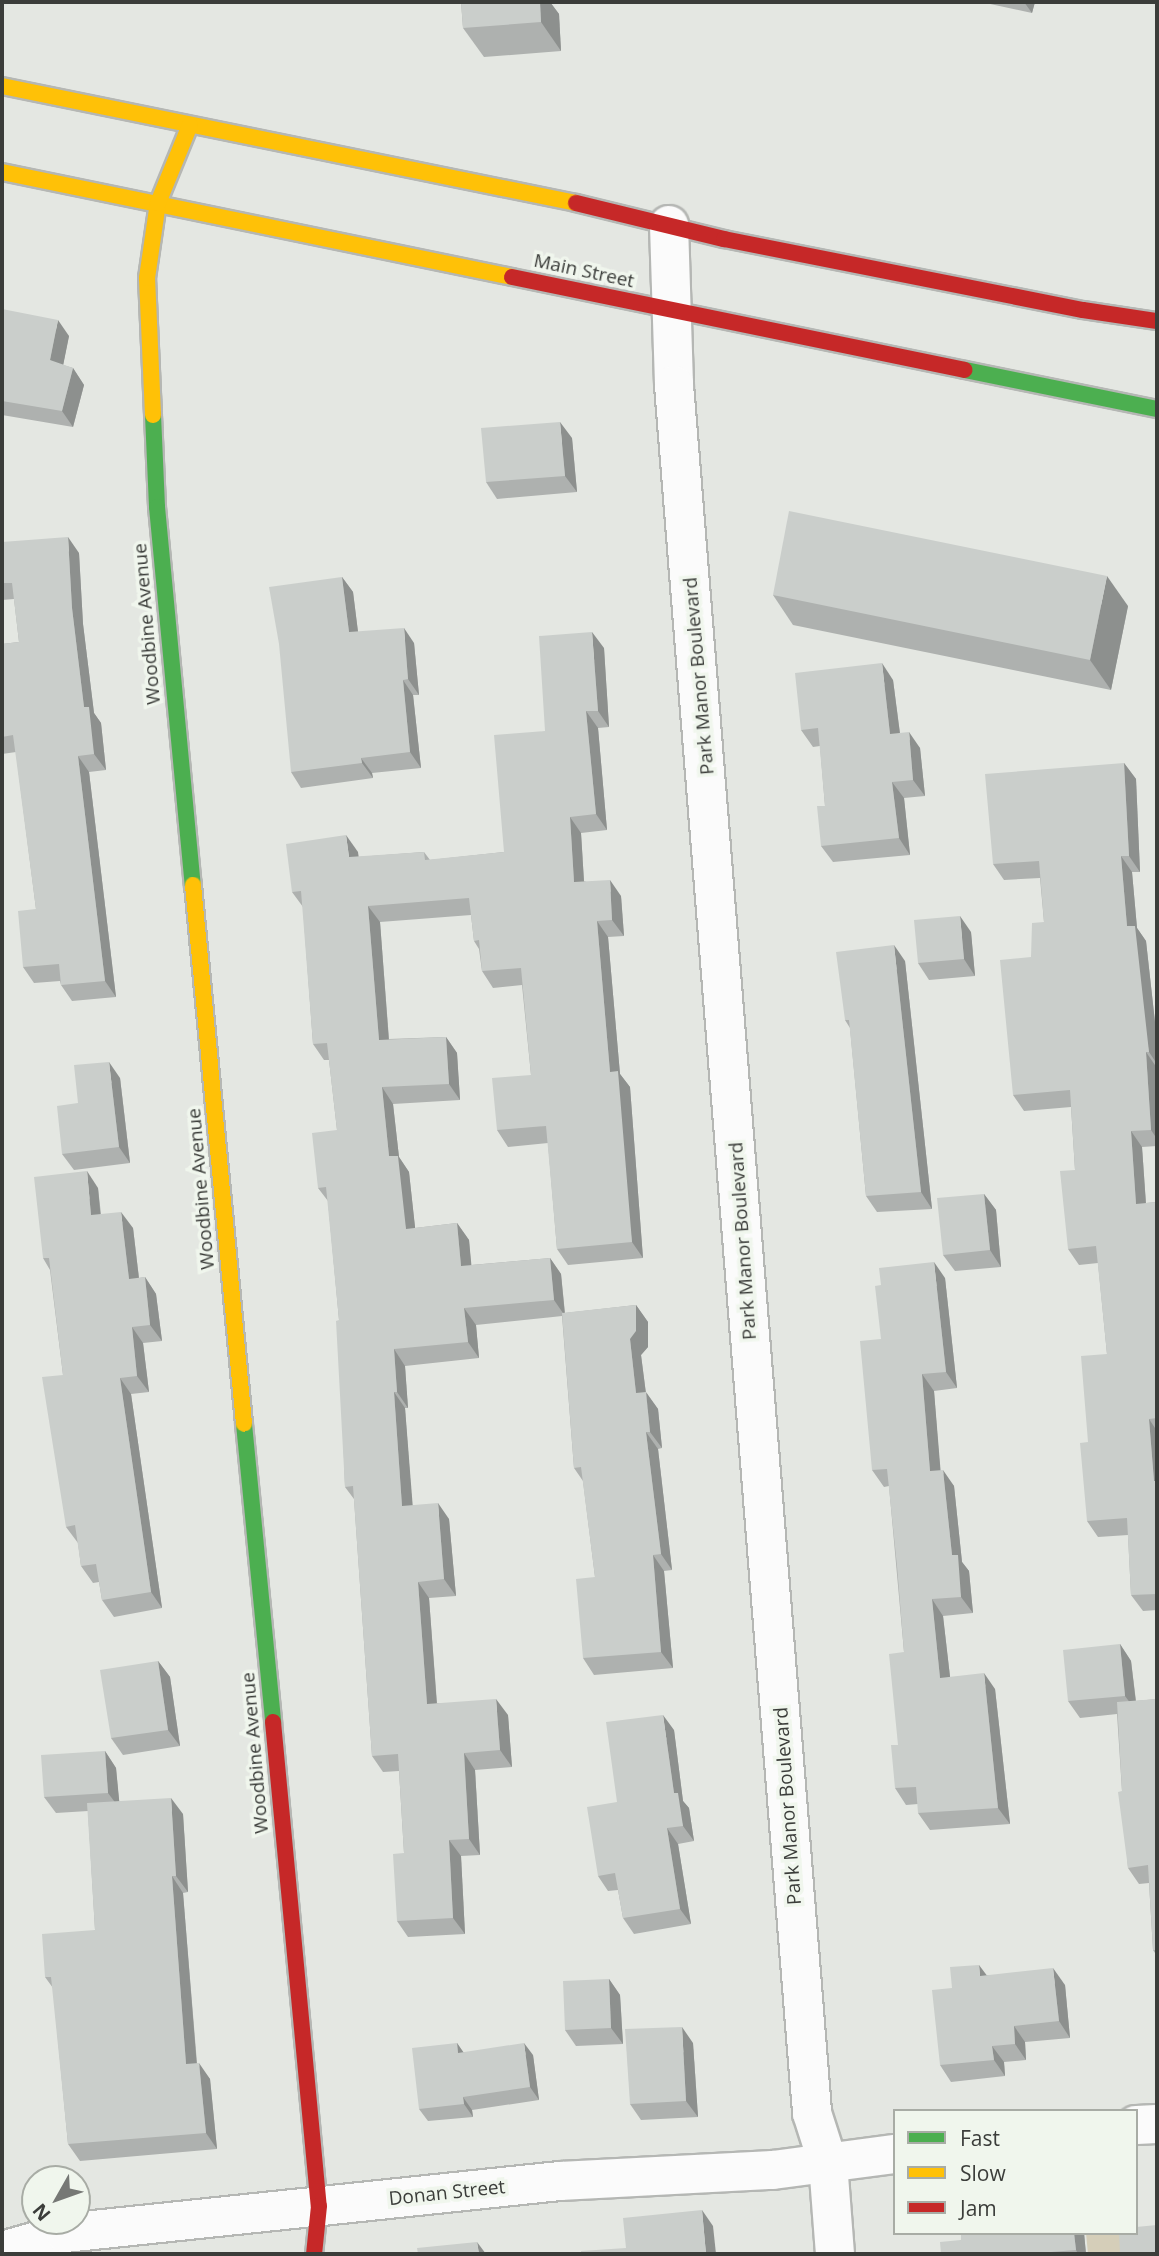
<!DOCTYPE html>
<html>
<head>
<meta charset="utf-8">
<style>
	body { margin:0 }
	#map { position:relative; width:1159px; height:2256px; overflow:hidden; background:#e4e7e2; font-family:"Open Sans",sans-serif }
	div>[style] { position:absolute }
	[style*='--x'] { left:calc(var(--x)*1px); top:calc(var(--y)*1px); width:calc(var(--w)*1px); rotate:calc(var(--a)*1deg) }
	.green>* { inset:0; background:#d5ceb9 }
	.roads { filter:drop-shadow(2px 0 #b5b7b4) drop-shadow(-2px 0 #b5b7b4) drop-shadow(0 2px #b5b7b4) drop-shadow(0 -2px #b5b7b4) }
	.street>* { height:38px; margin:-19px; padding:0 19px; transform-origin:19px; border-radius:19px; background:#fbfbfb }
	.fast>* { height:16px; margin:-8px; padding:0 8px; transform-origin:8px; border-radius:8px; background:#4caf50 }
	.slow>* { height:16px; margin:-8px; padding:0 8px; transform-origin:8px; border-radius:8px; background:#ffc107 }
	.jam>* { height:16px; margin:-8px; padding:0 8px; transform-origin:8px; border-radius:8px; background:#c62828 }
	.wall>* { inset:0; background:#aeb1af }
	.shaded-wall>* { inset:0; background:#8d908e }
	.building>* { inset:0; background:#cacecb }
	span { translate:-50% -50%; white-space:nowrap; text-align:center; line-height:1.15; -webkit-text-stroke:7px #f0f6ed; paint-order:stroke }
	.street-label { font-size:19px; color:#3b3d3a }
	.frame { position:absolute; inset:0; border:4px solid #3b3d3a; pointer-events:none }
	.legend { position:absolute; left:893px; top:2109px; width:245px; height:126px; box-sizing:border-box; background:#f0f6ed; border:2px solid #a8aca5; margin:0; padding:9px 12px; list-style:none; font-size:21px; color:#3b3d3a }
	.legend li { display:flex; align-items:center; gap:14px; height:35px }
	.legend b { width:35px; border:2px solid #a8aca5 }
	.north { position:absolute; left:21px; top:2165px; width:70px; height:70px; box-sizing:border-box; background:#f0f6ed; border:2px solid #a8aca5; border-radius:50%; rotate:230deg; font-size:19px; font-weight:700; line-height:28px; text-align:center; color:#3b3d3a }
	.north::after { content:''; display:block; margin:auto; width:24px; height:32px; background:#767875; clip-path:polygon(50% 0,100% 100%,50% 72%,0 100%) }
</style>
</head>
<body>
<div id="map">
	<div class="green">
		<i style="clip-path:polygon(1086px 2233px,1121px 2233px,1122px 2254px,1088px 2254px)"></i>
	</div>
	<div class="roads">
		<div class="street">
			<i style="--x:669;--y:225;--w:160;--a:88.2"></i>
			<i style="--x:674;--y:385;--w:1734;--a:85.43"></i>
			<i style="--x:812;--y:2113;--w:52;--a:72.3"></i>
			<i style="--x:828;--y:2163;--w:91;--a:85.6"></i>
			<i style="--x:1136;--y:2125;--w:21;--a:-3"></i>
			<i style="--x:2;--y:2251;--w:66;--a:-15.9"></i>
			<i style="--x:65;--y:2233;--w:498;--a:-6"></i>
			<i style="--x:560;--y:2181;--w:213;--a:-3"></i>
			<i style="--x:773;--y:2170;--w:123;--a:-7.5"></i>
		</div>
		<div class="fast">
			<i style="--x:965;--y:370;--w:196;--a:11.5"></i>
			<i style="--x:153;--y:415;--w:92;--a:87.5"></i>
			<i style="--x:157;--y:507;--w:380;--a:84.6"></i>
			<i style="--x:244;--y:1424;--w:299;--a:84.4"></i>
		</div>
		<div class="slow">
			<i style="--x:2;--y:86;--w:586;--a:11.52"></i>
			<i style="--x:2;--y:172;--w:521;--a:11.63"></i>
			<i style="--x:153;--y:415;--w:137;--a:-92.5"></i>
			<i style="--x:147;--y:278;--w:76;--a:-81.7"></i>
			<i style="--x:158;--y:203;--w:84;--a:-67.7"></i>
			<i style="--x:193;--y:885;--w:541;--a:84.59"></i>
		</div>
		<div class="jam">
			<i style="--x:576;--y:203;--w:152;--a:13.7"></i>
			<i style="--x:724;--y:239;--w:366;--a:11.2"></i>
			<i style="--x:1083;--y:310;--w:75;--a:8.5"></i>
			<i style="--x:512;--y:277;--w:462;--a:11.6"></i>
			<i style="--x:273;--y:1722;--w:486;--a:84.6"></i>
			<i style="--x:319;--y:2206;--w:48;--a:95.9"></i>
		</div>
	</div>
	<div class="wall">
		<i style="clip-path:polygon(461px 2px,550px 2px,559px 14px,561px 51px,484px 57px,463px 28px)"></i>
		<i style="clip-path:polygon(981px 2px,1035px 2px,1032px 13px)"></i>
		<i style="clip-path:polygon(2px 309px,69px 336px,63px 365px,73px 368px,84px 385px,73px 427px,2px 415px)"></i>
		<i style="clip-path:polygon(572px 438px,577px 492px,497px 499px,486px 482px)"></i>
		<i style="clip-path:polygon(2px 542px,79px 553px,83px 624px,94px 713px,101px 723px,106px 770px,89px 772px,116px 997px,72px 1001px,61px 985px,60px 981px,34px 983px,23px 967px,36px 909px,16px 752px,2px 754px,2px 644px,19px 642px,14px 599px,2px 600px)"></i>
		<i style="clip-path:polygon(342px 577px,353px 592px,358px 632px,414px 643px,419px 695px,413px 695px,421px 768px,372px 773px,373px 778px,301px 788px,291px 772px)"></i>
		<i style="clip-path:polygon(773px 595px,1128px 606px,1111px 690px,793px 625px)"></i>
		<i style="clip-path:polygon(604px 648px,609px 727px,598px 728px,607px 830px,581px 833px,584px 881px,621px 896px,624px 936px,608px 937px,620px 1074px,630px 1087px,643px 1258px,568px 1265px,557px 1249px,548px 1143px,508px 1147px,497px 1130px,531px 1075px,522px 985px,493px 988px,482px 971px,479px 949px,474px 941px,471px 915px,380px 922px,389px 1039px,446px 1037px,457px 1053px,460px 1100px,393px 1104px,399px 1157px,409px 1172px,415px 1228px,457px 1223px,469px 1240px,471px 1265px,550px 1258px,561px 1274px,565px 1313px,636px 1305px,648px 1322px,648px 1347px,641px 1355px,646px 1393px,658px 1409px,662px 1448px,658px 1449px,672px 1570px,664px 1571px,673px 1668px,594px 1675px,583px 1658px,595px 1577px,583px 1481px,574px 1468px,562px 1316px,476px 1325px,479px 1358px,405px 1366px,408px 1408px,405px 1408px,412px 1505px,449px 1519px,456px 1596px,429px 1598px,437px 1703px,508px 1715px,512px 1767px,475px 1770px,480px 1855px,461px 1856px,465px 1934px,408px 1937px,397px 1921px,404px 1853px,399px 1771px,383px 1772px,372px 1756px,354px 1499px,345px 1487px,339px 1320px,328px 1201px,318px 1188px,337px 1130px,329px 1060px,324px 1060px,313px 1044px,303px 907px,292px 892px,358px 852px,358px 857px,424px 852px,430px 860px,504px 852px,545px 731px)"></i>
		<i style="clip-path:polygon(893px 680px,900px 733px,920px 748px,925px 796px,904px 798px,910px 855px,833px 862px,821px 846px,825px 806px,820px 746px,813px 747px,801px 730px)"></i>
		<i style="clip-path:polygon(1124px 763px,1136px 779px,1140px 872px,1132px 872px,1137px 928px,1146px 941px,1157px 1040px,1157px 1146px,1142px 1147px,1146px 1203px,1157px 1202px,1157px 1610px,1143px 1611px,1131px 1595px,1128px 1535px,1098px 1537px,1087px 1521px,1088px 1442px,1107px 1354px,1098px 1263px,1079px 1265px,1068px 1249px,1075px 1170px,1071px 1107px,1024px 1111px,1013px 1095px,1031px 957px,1044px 922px,1040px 878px,1004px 880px,993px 864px)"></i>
		<i style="clip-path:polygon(971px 932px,975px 976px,929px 980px,918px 963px)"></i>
		<i style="clip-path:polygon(905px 961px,932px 1209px,877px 1212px,866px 1196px,850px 1028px,845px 1020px)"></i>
		<i style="clip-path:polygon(120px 1078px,130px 1163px,74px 1170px,62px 1154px,78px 1103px)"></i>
		<i style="clip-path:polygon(98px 1188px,101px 1214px,133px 1228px,139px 1278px,145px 1277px,156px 1294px,162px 1341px,143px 1343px,149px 1392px,131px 1394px,162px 1608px,114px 1617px,102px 1600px,99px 1582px,93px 1583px,81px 1566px,78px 1543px,66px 1527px,63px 1375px,50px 1270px,43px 1258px)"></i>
		<i style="clip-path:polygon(984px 1194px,996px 1210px,1001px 1267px,955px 1271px,943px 1255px)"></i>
		<i style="clip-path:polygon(945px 1278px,957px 1388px,934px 1391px,940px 1470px,954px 1486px,962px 1562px,969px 1571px,973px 1613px,943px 1616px,950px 1677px,995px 1689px,1010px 1824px,930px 1830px,918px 1813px,918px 1804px,906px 1805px,895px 1788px,898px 1745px,904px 1652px,889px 1486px,884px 1487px,872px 1470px,881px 1339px)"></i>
		<i style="clip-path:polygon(1120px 1644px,1131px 1661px,1136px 1701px,1157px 1699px,1157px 1956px,1153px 1950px,1149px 1883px,1139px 1884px,1128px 1868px,1122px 1791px,1117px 1714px,1080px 1718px,1068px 1701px)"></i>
		<i style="clip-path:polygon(158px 1661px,170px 1677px,180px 1746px,123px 1755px,111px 1738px)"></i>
		<i style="clip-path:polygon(674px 1730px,683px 1801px,689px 1808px,694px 1841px,678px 1844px,691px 1924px,634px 1934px,623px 1918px,618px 1890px,608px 1891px,598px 1876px,617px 1802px)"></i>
		<i style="clip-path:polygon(105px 1751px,116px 1768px,119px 1801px,183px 1814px,188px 1892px,183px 1893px,197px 2063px,210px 2079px,217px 2149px,80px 2161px,68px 2144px,53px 1988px,45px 1977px,95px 1930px,88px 1811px,56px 1813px,44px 1797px)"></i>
		<i style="clip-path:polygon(987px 1975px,1065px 1985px,1070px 2038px,1025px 2042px,1026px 2060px,1004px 2062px,1005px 2076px,951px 2082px,940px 2065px,952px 1988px)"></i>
		<i style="clip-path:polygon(609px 1979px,620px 1995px,623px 2044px,576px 2046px,565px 2030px)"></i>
		<i style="clip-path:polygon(457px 2043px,463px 2052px,533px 2055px,539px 2100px,472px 2110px,473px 2117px,428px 2121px,419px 2109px)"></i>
		<i style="clip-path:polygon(693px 2043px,698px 2117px,641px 2120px,630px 2104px)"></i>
		<i style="clip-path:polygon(1084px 2233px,1086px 2254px,941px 2254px,961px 2240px)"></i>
	</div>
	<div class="shaded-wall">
		<i style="clip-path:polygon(540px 2px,550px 2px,559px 14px,561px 51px,541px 22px)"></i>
		<i style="clip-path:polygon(1024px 2px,1035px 2px,1032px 13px)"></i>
		<i style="clip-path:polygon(58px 320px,69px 336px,61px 376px,50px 360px)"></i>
		<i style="clip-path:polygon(73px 368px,84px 385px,73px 427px,62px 411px)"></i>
		<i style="clip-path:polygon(560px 422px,572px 438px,577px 492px,565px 476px)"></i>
		<i style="clip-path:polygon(68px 537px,79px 553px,83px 624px,94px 713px,101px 723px,106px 770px,94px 754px,84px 707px,72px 608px)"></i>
		<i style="clip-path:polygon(1107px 576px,1128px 606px,1111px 690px,1090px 660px)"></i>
		<i style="clip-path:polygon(342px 577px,353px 592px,360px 648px,349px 632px)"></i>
		<i style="clip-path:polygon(404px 628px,414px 643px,419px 695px,408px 679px)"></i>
		<i style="clip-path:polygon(592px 632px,604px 648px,609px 727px,598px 711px)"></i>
		<i style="clip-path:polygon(882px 663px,893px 680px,902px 750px,890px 734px)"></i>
		<i style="clip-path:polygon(403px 680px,413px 695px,421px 768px,410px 752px)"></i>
		<i style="clip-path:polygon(586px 711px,598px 728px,607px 830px,596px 814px)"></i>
		<i style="clip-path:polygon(909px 732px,920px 748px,925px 796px,913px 780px)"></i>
		<i style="clip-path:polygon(78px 756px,89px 772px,116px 997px,105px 981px)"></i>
		<i style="clip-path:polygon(361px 758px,372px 773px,373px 778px,362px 763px)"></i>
		<i style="clip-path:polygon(1124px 763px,1136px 779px,1140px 872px,1129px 856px)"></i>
		<i style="clip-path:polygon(892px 782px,904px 798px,910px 855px,899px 838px)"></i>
		<i style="clip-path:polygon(570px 817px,581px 833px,585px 898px,574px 882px)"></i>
		<i style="clip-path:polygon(346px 835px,358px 852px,361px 874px,349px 857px)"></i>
		<i style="clip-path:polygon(1121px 856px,1132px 872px,1137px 928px,1146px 941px,1157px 1040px,1157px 1064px,1149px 1052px,1127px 926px)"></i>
		<i style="clip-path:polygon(610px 880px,621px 896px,624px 936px,612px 920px)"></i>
		<i style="clip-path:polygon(368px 906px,380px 922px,390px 1056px,379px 1040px)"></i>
		<i style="clip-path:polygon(960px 916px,971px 932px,975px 976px,964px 959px)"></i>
		<i style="clip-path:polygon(597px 921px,608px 937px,620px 1074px,630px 1087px,643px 1258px,632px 1242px,610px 1072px)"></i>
		<i style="clip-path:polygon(894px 945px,905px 961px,932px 1209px,921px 1192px)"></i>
		<i style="clip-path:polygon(446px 1037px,457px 1053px,460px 1100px,449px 1084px)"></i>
		<i style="clip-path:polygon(1146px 1052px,1157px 1068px,1157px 1139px,1151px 1130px)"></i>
		<i style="clip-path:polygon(109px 1062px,120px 1078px,130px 1163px,119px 1147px)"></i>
		<i style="clip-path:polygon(382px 1087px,393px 1104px,399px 1157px,409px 1172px,417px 1245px,406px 1229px,389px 1156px)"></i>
		<i style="clip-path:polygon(1131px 1131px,1142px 1147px,1147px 1220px,1136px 1204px)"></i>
		<i style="clip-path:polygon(87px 1171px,98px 1188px,102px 1232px,91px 1215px)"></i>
		<i style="clip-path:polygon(984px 1194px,996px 1210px,1001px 1267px,990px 1250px)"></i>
		<i style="clip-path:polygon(121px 1212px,133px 1228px,141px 1296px,129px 1279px)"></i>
		<i style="clip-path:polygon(457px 1223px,469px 1240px,473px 1282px,461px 1266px)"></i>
		<i style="clip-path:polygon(550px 1258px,561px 1274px,565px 1316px,554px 1300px)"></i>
		<i style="clip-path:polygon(934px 1262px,945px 1278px,957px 1388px,946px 1372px)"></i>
		<i style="clip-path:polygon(145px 1277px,156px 1294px,162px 1341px,150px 1325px)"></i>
		<i style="clip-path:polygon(636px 1305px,648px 1322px,648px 1347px,641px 1355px,648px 1410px,636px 1393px,630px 1339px)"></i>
		<i style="clip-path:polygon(464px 1308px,476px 1325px,479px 1358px,468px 1342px)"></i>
		<i style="clip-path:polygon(132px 1327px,143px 1343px,149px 1392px,137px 1376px)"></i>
		<i style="clip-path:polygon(394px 1349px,405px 1366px,408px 1408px,397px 1392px)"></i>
		<i style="clip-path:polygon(922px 1374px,934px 1391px,942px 1488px,930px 1471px)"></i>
		<i style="clip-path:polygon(120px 1378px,131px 1394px,162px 1608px,151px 1592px)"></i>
		<i style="clip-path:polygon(394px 1392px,405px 1408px,414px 1522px,402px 1506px)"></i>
		<i style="clip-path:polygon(646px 1392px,658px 1409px,662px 1448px,650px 1432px)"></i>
		<i style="clip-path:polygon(1149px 1419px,1157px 1431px,1157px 1485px,1154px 1481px)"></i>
		<i style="clip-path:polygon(646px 1432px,658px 1449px,672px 1570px,661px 1554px)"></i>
		<i style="clip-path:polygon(943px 1470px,954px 1486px,962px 1562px,969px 1571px,973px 1613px,961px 1597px,952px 1555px)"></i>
		<i style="clip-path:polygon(438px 1503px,449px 1519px,456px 1596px,444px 1579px)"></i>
		<i style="clip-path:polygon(653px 1555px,664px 1571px,673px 1668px,661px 1652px)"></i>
		<i style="clip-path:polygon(418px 1582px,429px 1598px,438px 1720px,427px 1704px)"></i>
		<i style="clip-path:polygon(932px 1599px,943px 1616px,952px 1694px,940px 1678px)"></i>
		<i style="clip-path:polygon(1120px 1644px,1131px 1661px,1137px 1712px,1125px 1696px)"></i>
		<i style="clip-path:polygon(158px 1661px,170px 1677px,180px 1746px,168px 1730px)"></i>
		<i style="clip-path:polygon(984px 1673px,995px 1689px,1010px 1824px,998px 1808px)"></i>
		<i style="clip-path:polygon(496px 1699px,508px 1715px,512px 1767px,500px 1750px)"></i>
		<i style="clip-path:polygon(663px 1715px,674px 1730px,683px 1801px,689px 1808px,694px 1841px,683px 1826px,674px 1793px)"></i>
		<i style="clip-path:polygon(105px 1751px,116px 1768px,120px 1809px,108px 1793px)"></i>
		<i style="clip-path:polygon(464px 1753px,475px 1770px,480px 1855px,469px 1839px)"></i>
		<i style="clip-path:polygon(171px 1798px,183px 1814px,188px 1892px,176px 1876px)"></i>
		<i style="clip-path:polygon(667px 1828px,678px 1844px,691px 1924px,680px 1909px)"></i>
		<i style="clip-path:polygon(449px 1840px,461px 1856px,465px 1934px,453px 1918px)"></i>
		<i style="clip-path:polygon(172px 1876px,183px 1893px,198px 2080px,186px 2064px)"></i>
		<i style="clip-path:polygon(979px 1965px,991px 1981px,980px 1976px)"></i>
		<i style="clip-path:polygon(1053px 1968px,1065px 1985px,1070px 2038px,1059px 2021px)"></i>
		<i style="clip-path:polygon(609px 1979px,620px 1995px,623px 2044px,611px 2028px)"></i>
		<i style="clip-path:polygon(1014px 2026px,1025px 2042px,1026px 2060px,1015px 2044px)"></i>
		<i style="clip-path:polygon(682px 2027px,693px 2043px,698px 2117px,686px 2101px)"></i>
		<i style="clip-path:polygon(457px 2043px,466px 2056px,458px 2053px)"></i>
		<i style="clip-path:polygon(524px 2043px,533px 2055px,539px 2100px,530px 2087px)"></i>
		<i style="clip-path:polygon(992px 2046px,1004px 2062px,1005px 2076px,994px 2060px)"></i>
		<i style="clip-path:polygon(199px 2063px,210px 2079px,217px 2149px,206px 2133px)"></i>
		<i style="clip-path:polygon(463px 2097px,472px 2110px,473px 2117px,464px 2104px)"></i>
		<i style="clip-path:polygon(702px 2210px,713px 2226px,716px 2254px,706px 2254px)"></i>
		<i style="clip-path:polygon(1074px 2233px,1084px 2233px,1086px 2254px,1078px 2254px,1076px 2250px)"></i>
		<i style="clip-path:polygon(477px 2242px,486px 2254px,479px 2254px)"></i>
	</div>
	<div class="building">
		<i style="clip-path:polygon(461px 2px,540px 2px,541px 22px,463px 28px)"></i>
		<i style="clip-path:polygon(2px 309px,58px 320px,50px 360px,73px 368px,62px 411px,2px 401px)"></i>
		<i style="clip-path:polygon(560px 422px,565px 476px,486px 482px,481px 428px)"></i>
		<i style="clip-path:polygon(789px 511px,1107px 576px,1090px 660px,773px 595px)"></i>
		<i style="clip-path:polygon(68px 537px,72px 608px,84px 707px,89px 707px,94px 754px,78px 756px,105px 981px,61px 985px,59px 964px,23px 967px,18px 911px,36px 909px,13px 735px,2px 737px,2px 644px,19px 642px,12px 583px,2px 583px,2px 542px)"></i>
		<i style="clip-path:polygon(342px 577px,349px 632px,404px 628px,408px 679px,403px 680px,410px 752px,361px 758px,362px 763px,291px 772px,279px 644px,269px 587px)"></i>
		<i style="clip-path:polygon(592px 632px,598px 711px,586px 711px,596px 814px,570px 817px,574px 882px,610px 880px,612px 920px,597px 921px,610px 1072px,618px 1071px,632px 1242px,557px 1249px,546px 1126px,497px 1130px,492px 1078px,531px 1075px,521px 968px,482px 971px,479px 940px,474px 941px,469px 898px,368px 906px,379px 1040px,446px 1037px,449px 1084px,382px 1087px,389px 1156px,398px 1156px,406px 1229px,457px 1223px,461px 1266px,550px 1258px,554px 1300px,464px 1308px,468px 1342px,394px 1349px,397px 1392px,394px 1392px,402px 1506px,438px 1503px,444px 1579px,418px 1582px,427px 1704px,496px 1699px,500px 1750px,464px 1753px,469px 1839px,449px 1840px,453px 1918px,397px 1921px,393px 1854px,404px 1853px,398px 1754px,372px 1756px,353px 1486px,345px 1487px,336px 1321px,339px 1320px,326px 1187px,318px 1188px,312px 1133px,337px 1130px,327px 1043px,313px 1044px,301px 891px,292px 892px,286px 844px,346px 835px,349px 857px,424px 852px,425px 860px,504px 852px,494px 735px,545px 731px,539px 636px)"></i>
		<i style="clip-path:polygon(882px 663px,890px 734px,909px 732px,913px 780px,892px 782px,899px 838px,821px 846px,817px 806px,825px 806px,818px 728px,801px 730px,795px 673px)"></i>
		<i style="clip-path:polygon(1124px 763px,1129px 856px,1121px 856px,1127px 926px,1135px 926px,1149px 1052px,1146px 1052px,1151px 1130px,1131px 1131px,1136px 1204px,1157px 1202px,1157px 1418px,1149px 1419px,1154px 1481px,1157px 1481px,1157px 1594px,1131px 1595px,1127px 1518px,1087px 1521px,1080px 1443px,1088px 1442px,1081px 1356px,1107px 1354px,1096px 1246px,1068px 1249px,1060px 1171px,1075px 1170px,1070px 1090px,1013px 1095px,1000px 960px,1031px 957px,1032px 923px,1044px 922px,1039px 861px,993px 864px,985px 774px)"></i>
		<i style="clip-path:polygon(960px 916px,964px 959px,918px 963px,914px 920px)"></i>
		<i style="clip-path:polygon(894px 945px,921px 1192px,866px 1196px,849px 1020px,845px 1020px,836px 952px)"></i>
		<i style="clip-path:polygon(109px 1062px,119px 1147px,62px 1154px,57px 1106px,78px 1103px,74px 1065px)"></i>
		<i style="clip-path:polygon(87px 1171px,91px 1215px,121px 1212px,129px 1279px,145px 1277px,150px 1325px,132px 1327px,137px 1376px,120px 1378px,151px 1592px,102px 1600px,96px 1564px,81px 1566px,75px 1525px,66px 1527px,42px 1377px,63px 1375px,49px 1258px,43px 1258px,34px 1177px)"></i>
		<i style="clip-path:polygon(984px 1194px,990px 1250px,943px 1255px,937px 1198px)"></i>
		<i style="clip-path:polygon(934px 1262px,946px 1372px,922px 1374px,930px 1471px,943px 1470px,952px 1555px,958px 1555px,961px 1597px,932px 1599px,940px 1678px,984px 1673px,998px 1808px,918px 1813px,916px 1787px,895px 1788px,891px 1745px,898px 1745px,889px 1654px,904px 1652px,897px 1566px,887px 1469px,872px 1470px,860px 1341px,881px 1339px,875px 1286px,881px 1285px,879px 1268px)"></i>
		<i style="clip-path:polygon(636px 1305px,636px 1331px,630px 1339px,636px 1393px,646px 1392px,650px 1432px,646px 1432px,661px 1554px,653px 1555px,661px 1652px,583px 1658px,576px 1579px,595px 1577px,581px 1467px,574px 1468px,562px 1313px)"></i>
		<i style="clip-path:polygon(1120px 1644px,1125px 1696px,1068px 1701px,1063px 1650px)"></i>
		<i style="clip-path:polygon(158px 1661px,168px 1730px,111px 1738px,100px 1670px)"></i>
		<i style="clip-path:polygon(1157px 1699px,1157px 1950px,1153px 1950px,1148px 1865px,1128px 1868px,1118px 1792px,1122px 1791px,1117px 1702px)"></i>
		<i style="clip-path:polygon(663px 1715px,674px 1793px,678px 1793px,683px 1826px,667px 1828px,680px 1909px,623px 1918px,615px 1873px,598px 1876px,587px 1807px,617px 1802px,606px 1722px)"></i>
		<i style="clip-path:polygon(105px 1751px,108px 1793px,44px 1797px,41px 1755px)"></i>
		<i style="clip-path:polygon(171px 1798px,176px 1876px,172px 1876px,186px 2064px,199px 2063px,206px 2133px,68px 2144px,51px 1977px,45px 1977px,42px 1934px,95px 1930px,87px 1803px)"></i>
		<i style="clip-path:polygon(979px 1965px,980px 1976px,1053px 1968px,1059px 2021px,1014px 2026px,1015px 2044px,992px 2046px,994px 2060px,940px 2065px,932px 1990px,952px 1988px,950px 1967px)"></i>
		<i style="clip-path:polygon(609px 1979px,611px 2028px,565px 2030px,563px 1981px)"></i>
		<i style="clip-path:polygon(682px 2027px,686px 2101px,630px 2104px,625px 2029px)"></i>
		<i style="clip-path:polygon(457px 2043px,458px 2053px,524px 2043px,530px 2087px,463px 2097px,464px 2104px,419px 2109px,412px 2048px)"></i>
		<i style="clip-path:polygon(702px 2210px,706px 2254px,581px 2254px,581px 2251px,626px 2248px,623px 2218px)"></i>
		<i style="clip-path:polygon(1157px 2225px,1157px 2254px,1120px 2254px,1119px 2233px,1136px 2233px,1136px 2227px)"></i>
		<i style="clip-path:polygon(961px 2233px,1074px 2233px,1076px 2250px,1026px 2254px,941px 2254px,940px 2242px,961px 2240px)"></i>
		<i style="clip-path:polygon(477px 2242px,479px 2254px,418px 2254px,417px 2248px)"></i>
	</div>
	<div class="street-label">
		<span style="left:584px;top:271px;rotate:12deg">Main Street</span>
		<span style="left:147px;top:624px;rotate:-95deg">Woodbine Avenue</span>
		<span style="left:699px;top:676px;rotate:-95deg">Park Manor Boulevard</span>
		<span style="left:201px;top:1189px;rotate:-95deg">Woodbine Avenue</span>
		<span style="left:743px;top:1241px;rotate:-94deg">Park Manor Boulevard</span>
		<span style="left:255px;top:1753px;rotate:-95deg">Woodbine Avenue</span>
		<span style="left:788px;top:1806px;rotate:-94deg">Park Manor Boulevard</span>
		<span style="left:447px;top:2193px;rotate:-6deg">Donan Street</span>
	</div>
	<div class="frame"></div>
	<ul class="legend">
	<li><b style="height:9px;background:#4caf50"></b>Fast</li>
	<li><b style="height:9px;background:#ffc107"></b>Slow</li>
	<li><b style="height:9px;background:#c62828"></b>Jam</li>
	</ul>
	<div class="north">N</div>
</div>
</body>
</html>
